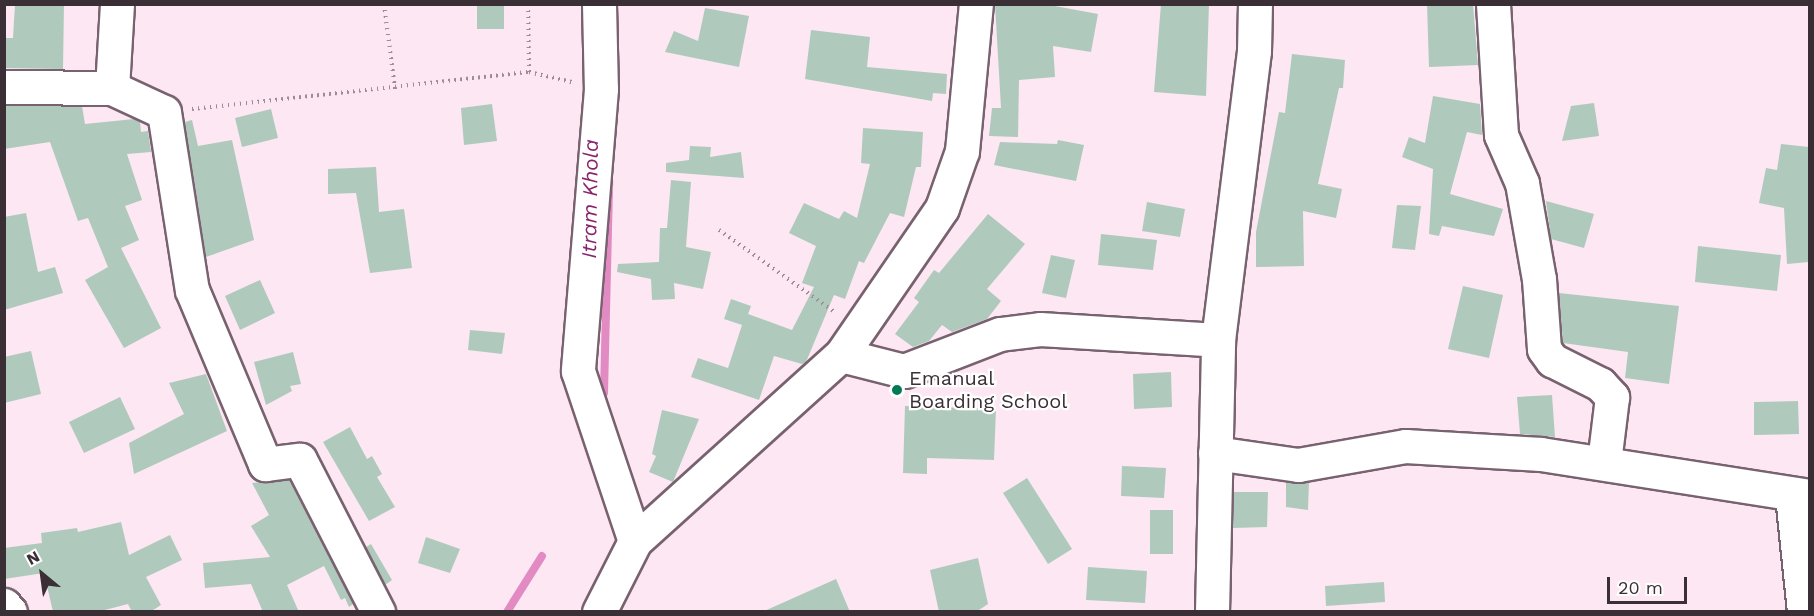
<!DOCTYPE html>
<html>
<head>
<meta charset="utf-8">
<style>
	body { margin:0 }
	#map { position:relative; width:1814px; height:616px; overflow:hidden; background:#fce7f3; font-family:"Work Sans",sans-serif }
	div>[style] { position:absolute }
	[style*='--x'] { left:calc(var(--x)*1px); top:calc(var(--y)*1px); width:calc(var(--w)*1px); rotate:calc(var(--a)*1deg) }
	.stream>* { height:8px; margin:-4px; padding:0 4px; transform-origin:4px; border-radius:4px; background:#e28ac2 }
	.building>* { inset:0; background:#afcabd }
	.path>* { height:4px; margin-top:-2px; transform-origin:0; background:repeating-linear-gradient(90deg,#9b8c95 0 1.5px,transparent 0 6px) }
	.roads { filter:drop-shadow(2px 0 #78626f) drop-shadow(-2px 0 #78626f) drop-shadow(0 2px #78626f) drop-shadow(0 -2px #78626f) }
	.minor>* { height:33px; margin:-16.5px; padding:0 16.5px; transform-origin:16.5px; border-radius:16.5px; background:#fff }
	.dots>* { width:16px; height:16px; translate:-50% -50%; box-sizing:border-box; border:3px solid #fff; border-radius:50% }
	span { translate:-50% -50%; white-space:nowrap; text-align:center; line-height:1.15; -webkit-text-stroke:4.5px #fff; paint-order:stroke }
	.poi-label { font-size:20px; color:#392f35 }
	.left { translate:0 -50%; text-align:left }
	.water-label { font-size:21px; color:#89236b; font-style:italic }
	.frame { position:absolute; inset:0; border:6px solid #392f35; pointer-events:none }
	.north { position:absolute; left:12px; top:544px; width:60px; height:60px; -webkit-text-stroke:4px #fff; paint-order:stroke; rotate:331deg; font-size:16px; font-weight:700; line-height:24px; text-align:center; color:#392f35 }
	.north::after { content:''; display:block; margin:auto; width:21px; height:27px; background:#392f35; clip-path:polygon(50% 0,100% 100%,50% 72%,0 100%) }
	.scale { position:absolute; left:1607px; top:577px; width:80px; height:27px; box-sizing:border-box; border:3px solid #392f35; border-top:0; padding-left:8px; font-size:18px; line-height:21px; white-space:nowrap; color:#392f35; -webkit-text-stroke:4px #fff; paint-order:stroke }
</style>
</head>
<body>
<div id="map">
	<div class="stream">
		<i style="--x:604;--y:393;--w:211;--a:-88.6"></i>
		<i style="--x:507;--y:612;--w:66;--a:-58"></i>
	</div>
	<div class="building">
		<i style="clip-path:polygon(15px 4px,64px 4px,63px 69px,4px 68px,4px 38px,13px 38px)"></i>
		<i style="clip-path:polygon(995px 4px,1044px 4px,1098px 14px,1091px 52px,1053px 46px,1055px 77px,1019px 80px,1018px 137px,989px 136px,992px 108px,1001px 108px)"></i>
		<i style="clip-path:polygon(1161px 4px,1209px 4px,1206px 96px,1154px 92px)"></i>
		<i style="clip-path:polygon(1427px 4px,1473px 4px,1478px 65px,1429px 67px)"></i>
		<i style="clip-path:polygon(477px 5px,504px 5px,504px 29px,477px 29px)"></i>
		<i style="clip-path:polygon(705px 8px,749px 16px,739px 67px,665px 52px,674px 31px,698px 41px)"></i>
		<i style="clip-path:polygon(811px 30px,870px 37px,867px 67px,947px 74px,946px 94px,933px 93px,932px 101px,805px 79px)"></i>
		<i style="clip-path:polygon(1292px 54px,1345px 60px,1343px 88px,1339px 88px,1318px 184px,1342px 189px,1336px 218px,1303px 211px,1304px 266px,1256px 267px,1256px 232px,1279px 112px,1285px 113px)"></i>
		<i style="clip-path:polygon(1433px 96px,1480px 104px,1482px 135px,1467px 132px,1450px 194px,1503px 209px,1494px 236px,1442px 226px,1439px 236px,1429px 234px,1433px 169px,1402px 157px,1409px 137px,1425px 143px)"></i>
		<i style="clip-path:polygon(1594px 103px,1599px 136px,1562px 141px,1571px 106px)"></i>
		<i style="clip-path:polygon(492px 104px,497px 141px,464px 145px,461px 108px)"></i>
		<i style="clip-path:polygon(4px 106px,82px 106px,85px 124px,134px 119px,140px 122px,141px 132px,148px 131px,151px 152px,127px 154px,142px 200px,125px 206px,139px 240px,121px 248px,161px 328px,124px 348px,85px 280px,108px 267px,88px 218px,78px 221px,50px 142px,4px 149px)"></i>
		<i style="clip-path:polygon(271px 109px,278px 138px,242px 147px,235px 118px)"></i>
		<i style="clip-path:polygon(192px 120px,198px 146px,232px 140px,254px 240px,206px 257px,185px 122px)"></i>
		<i style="clip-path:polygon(863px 128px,923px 132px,921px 167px,916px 167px,904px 217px,890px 213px,864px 263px,859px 261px,845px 299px,834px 295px,806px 362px,802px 364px,774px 356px,759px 400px,691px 377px,698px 358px,728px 368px,742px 325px,724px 319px,731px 299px,751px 306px,748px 314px,792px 330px,814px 287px,802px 283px,816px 246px,789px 233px,804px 203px,839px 219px,844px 211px,857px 218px,870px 164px,861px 163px)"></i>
		<i style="clip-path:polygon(1058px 140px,1084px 145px,1076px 181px,994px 165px,1000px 142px,1057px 144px)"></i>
		<i style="clip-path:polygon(1781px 144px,1809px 147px,1809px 262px,1787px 264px,1784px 208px,1759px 203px,1766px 168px,1777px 170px)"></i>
		<i style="clip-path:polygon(690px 146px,711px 147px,710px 157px,741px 152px,744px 178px,666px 172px,666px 163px,689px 160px)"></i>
		<i style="clip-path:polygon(376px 167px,379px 212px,404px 209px,412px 268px,370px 273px,356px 193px,328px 194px,328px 169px)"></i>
		<i style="clip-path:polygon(671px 180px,691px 182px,686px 247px,711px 252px,703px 289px,674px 283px,675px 299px,652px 300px,651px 279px,617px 272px,618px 264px,659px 262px,660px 228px,667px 228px)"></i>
		<i style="clip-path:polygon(1546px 201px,1594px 214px,1584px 248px,1551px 239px)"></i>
		<i style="clip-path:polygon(1147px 202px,1185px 209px,1180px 237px,1142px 231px)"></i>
		<i style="clip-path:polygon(1397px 205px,1421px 206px,1415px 250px,1392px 248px)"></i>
		<i style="clip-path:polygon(26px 213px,38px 272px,55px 267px,63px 293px,4px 310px,4px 217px)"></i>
		<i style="clip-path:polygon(988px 214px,1025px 244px,987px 289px,1001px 301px,987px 319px,952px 332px,942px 325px,929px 341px,913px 347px,895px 334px,919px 302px,914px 298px,934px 270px,939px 273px)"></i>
		<i style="clip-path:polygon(1101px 234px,1157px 240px,1153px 270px,1098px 265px)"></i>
		<i style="clip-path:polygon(1698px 246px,1781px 255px,1777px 291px,1695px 282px)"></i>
		<i style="clip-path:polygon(1051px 255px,1075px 260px,1066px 298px,1042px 293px)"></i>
		<i style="clip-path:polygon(260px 280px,275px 313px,240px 330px,225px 296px)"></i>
		<i style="clip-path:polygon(1463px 286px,1503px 295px,1489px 358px,1448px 349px)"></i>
		<i style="clip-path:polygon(1559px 293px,1679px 306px,1669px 384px,1625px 378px,1628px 352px,1563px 343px)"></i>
		<i style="clip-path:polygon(470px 330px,505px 333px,502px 354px,468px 350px)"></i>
		<i style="clip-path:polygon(31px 351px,41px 394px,4px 403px,4px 357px)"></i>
		<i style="clip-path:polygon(293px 352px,301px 384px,290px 386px,292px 391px,266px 405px,254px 362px)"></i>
		<i style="clip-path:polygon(1171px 372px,1172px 407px,1134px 409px,1133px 374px)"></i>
		<i style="clip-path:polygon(206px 374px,227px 431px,134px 474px,129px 443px,184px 414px,169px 383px)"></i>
		<i style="clip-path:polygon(1552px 395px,1555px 437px,1520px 434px,1517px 397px)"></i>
		<i style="clip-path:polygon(120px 397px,135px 429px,84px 453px,69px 422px)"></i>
		<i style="clip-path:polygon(1798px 401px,1799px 434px,1754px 435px,1754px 402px)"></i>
		<i style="clip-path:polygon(905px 406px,996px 409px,994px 460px,927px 458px,927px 474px,903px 473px)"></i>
		<i style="clip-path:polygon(662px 410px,699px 419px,673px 482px,649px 472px,656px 456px,652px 454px)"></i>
		<i style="clip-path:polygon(350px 427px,367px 459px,372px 456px,382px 474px,377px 477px,395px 507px,369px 521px,323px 442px)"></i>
		<i style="clip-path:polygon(1122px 466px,1166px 468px,1164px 498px,1121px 496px)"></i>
		<i style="clip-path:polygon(1027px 478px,1072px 549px,1048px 564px,1003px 493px)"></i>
		<i style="clip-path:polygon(289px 480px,353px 604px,349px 607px,345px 598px,341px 600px,324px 566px,287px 585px,299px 612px,263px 612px,251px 584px,205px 588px,203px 563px,270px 557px,251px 526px,269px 515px,252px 483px)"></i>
		<i style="clip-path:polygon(1286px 482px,1309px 482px,1308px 510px,1286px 507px)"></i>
		<i style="clip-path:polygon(1233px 492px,1268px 492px,1267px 527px,1233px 528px)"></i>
		<i style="clip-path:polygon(1150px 510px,1173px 510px,1173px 554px,1150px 554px)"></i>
		<i style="clip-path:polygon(121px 522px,129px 555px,170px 535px,182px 560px,146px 577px,161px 605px,150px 612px,132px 612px,128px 604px,97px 612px,53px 612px,44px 573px,4px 579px,4px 548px,42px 543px,41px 533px,77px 528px,78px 532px)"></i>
		<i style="clip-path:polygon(426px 537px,460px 549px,450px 573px,418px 563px)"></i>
		<i style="clip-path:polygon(371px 544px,392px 580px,385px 585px,366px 547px)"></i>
		<i style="clip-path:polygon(978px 558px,988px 604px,976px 612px,939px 612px,930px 570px)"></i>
		<i style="clip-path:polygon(1088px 567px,1147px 571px,1145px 603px,1086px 600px)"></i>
		<i style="clip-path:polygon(836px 579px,850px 612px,762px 612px)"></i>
		<i style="clip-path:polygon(1384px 582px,1385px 602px,1326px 606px,1325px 586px)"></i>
	</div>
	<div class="path">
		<i style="--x:384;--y:4;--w:86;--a:82.6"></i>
		<i style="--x:529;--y:72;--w:44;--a:13.1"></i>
		<i style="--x:192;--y:109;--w:339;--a:-6.3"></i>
		<i style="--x:529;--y:72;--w:68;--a:-90.8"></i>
		<i style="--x:719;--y:230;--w:142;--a:35.3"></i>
	</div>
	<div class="roads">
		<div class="minor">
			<i style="--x:117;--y:4;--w:84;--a:93.4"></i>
			<i style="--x:112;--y:88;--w:57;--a:24.8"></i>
			<i style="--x:164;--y:112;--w:180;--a:81.1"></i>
			<i style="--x:192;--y:290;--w:189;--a:67.2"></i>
			<i style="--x:265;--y:464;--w:35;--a:-7"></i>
			<i style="--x:300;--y:460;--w:171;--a:62.8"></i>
			<i style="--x:599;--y:4;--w:85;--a:88.7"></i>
			<i style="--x:601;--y:89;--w:283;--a:94.7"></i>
			<i style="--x:578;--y:371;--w:179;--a:71.5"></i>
			<i style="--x:1493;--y:4;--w:131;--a:86.5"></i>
			<i style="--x:1501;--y:135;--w:52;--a:66.4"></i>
			<i style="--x:1522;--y:183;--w:97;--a:80"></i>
			<i style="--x:1539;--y:279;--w:70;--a:85.9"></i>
			<i style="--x:1544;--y:349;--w:14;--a:54"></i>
			<i style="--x:1552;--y:360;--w:54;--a:26.6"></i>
			<i style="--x:1600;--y:384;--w:18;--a:47"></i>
			<i style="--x:1612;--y:397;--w:65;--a:97"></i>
			<i style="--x:4;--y:87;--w:108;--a:0.5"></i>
			<i style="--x:841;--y:355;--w:65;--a:14.3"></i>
			<i style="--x:904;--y:371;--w:103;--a:-21.1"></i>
			<i style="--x:1000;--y:334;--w:40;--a:-7.1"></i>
			<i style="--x:1040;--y:329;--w:178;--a:3.5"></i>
			<i style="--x:1215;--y:453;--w:84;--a:8.2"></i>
			<i style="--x:1298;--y:465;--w:109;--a:-10.1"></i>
			<i style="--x:1405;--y:446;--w:136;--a:3.4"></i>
			<i style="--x:1541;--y:454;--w:272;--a:8.9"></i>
			<i style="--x:1792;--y:495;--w:118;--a:84.1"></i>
			<i style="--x:4;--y:605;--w:9;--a:49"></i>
			<i style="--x:599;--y:612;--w:80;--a:-63.1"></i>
			<i style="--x:635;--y:541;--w:278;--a:-42.1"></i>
			<i style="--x:841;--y:355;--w:178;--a:-55.5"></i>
			<i style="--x:942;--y:208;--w:60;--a:-70.7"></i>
			<i style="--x:962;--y:151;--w:148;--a:-84.6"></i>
			<i style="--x:1212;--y:612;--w:272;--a:-88.7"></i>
			<i style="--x:1218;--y:340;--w:291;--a:-82.9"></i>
			<i style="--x:1254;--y:51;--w:47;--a:-88.8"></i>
		</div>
	</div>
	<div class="dots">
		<i style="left:897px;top:390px;background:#037a57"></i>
	</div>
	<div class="poi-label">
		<span class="left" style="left:909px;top:390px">Emanual<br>Boarding School</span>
	</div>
	<div class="water-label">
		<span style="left:590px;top:199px;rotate:-89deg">Itram Khola</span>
	</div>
	<div class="frame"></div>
	<div class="north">N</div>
	<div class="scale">20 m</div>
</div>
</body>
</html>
